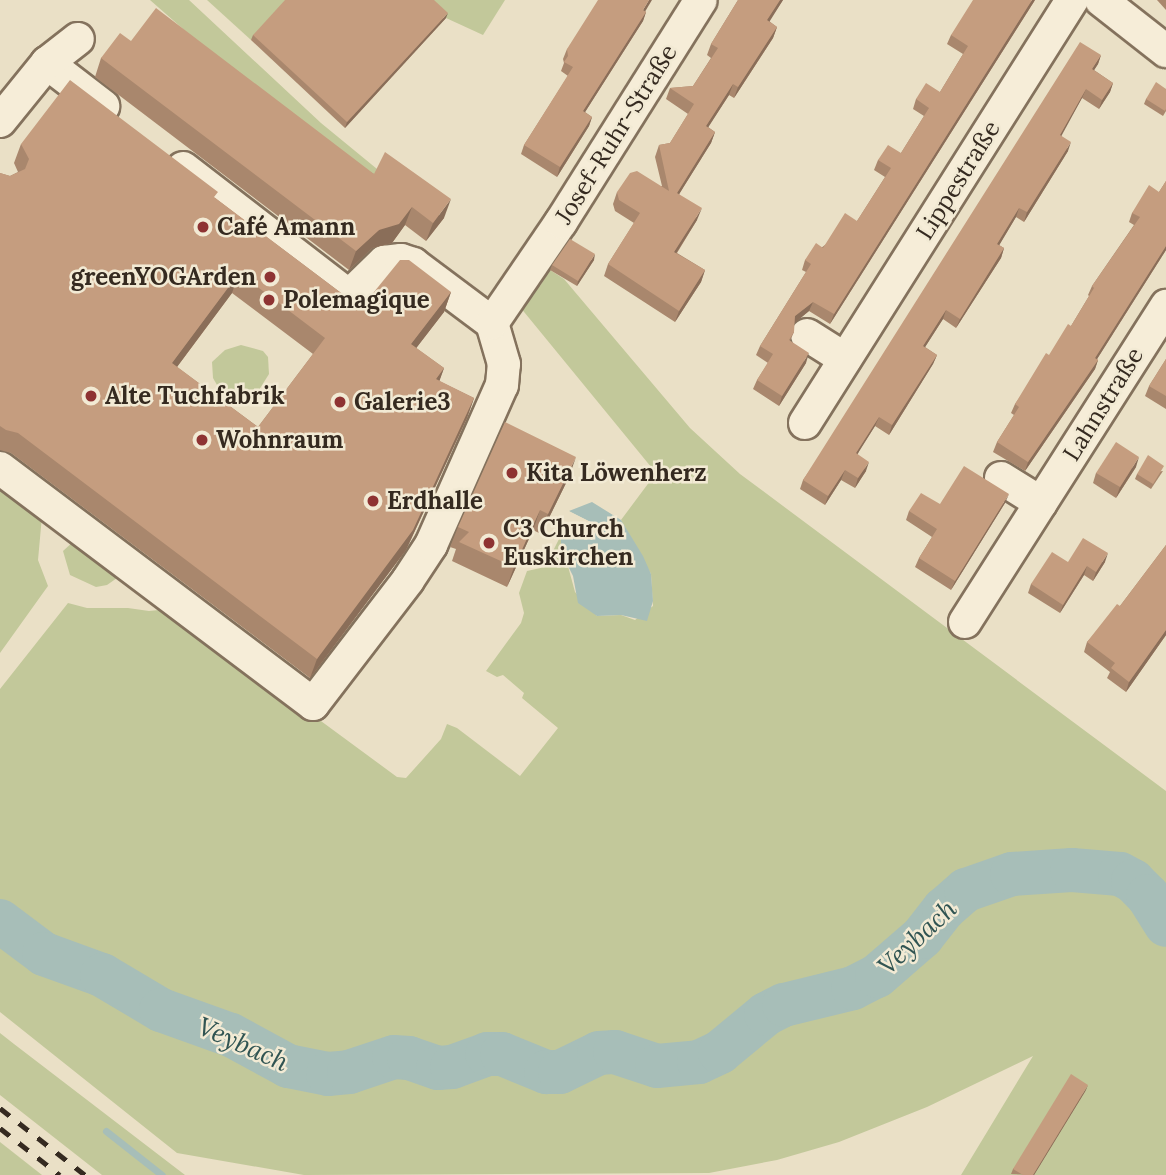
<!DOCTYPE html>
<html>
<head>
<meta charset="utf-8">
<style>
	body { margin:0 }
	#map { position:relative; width:1166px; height:1175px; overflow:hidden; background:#eae0c6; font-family:Lora,serif }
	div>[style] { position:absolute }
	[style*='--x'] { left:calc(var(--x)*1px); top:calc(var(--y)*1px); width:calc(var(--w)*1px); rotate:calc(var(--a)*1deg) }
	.green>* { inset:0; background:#c2c89a }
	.water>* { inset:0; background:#a7beb8 }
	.pier>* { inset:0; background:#eae0c6 }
	.stream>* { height:7px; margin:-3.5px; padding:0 3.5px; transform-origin:3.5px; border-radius:3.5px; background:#a7beb8 }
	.river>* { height:44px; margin:-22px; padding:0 22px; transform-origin:22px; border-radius:22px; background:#a7beb8 }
	.roads { filter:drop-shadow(2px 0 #84725d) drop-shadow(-2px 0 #84725d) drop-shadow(0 2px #84725d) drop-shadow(0 -2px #84725d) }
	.minor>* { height:32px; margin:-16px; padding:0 16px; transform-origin:16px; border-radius:16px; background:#f6edd8 }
	.rail>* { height:5px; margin-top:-2.5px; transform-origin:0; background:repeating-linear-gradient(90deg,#352a20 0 12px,transparent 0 24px) }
	.wall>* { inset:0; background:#a9876d }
	.shaded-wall>* { inset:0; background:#8a6e59 }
	.building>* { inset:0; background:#c59d7f }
	.dots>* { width:19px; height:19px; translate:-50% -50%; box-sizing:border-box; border:4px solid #f2ead4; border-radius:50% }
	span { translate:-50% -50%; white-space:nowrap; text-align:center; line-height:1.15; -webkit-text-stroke:5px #f2ead4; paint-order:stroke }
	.street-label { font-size:24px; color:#352a20 }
	.poi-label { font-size:24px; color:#352a20; font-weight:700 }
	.left { translate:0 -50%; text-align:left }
	.right { translate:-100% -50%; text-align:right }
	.water-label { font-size:26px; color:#305452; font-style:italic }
</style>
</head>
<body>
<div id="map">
	<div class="green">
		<i style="clip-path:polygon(150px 0,189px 0,321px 123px,388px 178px,375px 177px,223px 64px)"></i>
		<i style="clip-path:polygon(207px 0,288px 0,251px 40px)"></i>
		<i style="clip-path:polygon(426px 0,505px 0,483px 35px,446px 18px)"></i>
		<i style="clip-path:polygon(550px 270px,564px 279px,690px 428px,740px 474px,1166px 791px,1166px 1175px,961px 1175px,1033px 1056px,927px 1107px,839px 1142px,777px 1160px,709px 1173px,304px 1175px,177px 1153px,0 1012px,0 928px,40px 959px,111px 985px,166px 1019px,242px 1046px,286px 1073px,300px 1078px,336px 1081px,356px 1077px,391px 1062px,403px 1061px,436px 1071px,459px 1072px,494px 1060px,508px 1062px,545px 1079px,569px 1077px,590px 1065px,611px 1061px,649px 1075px,695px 1074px,733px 1057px,778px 1019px,795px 1012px,838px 1006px,880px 988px,906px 969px,956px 908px,973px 896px,1026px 881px,1110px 882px,1089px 863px,1063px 860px,1030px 861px,988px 871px,957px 885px,900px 946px,861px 973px,839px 982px,794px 991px,774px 999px,748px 1016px,729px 1034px,700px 1052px,669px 1056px,609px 1043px,595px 1046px,553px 1066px,543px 1065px,516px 1049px,495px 1046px,457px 1061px,434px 1061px,421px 1055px,392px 1051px,347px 1068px,327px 1070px,308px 1065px,289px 1059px,239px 1033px,175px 1011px,145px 996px,105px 970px,55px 953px,36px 943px,0 915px,0 689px,68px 603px,87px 608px,128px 608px,149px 611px,169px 609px,397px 777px,406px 778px,441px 739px,447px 724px,457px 728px,520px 776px,558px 728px,522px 698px,524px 693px,503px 675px,497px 677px,486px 671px,521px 623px,524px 613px,519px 593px,527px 571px,545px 567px,560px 537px,575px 592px,597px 616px,621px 615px,635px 620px,653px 606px,651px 574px,621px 520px,656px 473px,520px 307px,535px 285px,540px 286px)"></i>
		<i style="clip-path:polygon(241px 345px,263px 351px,268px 357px,269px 374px,259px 390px,248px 396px,234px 397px,217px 385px,213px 378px,212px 362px,225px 350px)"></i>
		<i style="clip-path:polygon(0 483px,42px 516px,38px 560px,48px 586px,0 653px)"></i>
		<i style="clip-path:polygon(74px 541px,119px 575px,117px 578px,107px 585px,96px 587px,70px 575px,63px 551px)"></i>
		<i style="clip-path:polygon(0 1033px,14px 1044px,185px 1175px,102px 1175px,0 1095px)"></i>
		<i style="clip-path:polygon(0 1142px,42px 1175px,0 1175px)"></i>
	</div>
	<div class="water">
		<i style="clip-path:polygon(592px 502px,621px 520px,643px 556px,651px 574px,653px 601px,647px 621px,621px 615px,597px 616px,578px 603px,573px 576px,561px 552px,561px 524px,592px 540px,598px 526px,569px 511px)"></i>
	</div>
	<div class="pier">
		<i style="clip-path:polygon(566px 510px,599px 526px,592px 540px,557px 523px,562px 521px,590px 535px,594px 527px,567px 514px)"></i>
	</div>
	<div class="stream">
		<i style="--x:106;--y:1131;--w:71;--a:38.2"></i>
	</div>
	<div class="river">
		<i style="--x:0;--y:921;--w:55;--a:36.9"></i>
		<i style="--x:44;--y:954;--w:62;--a:19.9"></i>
		<i style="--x:102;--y:975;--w:69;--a:30.7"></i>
		<i style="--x:161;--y:1010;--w:74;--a:19.7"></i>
		<i style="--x:231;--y:1035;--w:65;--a:28.5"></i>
		<i style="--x:288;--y:1066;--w:41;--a:11.3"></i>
		<i style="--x:328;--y:1074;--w:21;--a:-5"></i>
		<i style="--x:349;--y:1072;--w:47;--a:-18.4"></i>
		<i style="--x:394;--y:1057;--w:15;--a:4"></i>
		<i style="--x:409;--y:1058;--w:31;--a:19"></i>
		<i style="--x:438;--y:1068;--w:14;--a:-4"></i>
		<i style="--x:452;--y:1067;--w:37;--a:-20"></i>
		<i style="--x:487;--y:1054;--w:15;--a:0"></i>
		<i style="--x:502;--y:1054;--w:48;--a:22.2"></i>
		<i style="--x:546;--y:1072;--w:14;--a:0"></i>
		<i style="--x:560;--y:1072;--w:43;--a:-26"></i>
		<i style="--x:599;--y:1053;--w:16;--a:-4"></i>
		<i style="--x:615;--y:1052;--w:44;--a:18.4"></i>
		<i style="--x:657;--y:1066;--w:42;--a:-5.4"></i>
		<i style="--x:699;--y:1062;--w:23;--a:-25"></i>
		<i style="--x:720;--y:1052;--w:60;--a:-39.6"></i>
		<i style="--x:766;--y:1014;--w:20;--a:-27"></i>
		<i style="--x:784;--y:1005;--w:71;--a:-13.8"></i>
		<i style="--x:853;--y:988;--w:27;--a:-27"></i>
		<i style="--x:877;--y:976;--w:60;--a:-40.9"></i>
		<i style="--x:922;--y:937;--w:36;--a:-52"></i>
		<i style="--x:944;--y:909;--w:29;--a:-41"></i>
		<i style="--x:966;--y:890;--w:49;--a:-19.2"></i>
		<i style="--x:1012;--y:874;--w:60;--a:-3.8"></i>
		<i style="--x:1072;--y:870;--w:48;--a:4.8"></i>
		<i style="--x:1120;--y:874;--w:15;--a:28"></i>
		<i style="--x:1133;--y:881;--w:21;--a:45"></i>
		<i style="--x:1148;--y:896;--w:34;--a:58"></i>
	</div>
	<div class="roads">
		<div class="minor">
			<i style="--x:1101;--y:0;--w:83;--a:38.1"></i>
			<i style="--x:47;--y:63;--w:71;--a:37.5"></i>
			<i style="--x:0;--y:121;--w:75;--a:-51"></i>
			<i style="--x:47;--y:63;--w:39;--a:-38"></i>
			<i style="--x:183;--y:168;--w:210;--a:37.6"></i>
			<i style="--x:349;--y:296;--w:49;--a:-44.2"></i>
			<i style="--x:384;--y:262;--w:17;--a:-7"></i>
			<i style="--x:401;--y:260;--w:13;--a:18"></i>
			<i style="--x:413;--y:264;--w:99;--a:36.8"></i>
			<i style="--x:807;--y:335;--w:45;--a:32.3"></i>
			<i style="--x:805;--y:423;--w:500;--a:-57.74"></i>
			<i style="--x:0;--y:468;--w:392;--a:37"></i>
			<i style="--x:313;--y:704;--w:156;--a:-52.5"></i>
			<i style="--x:408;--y:580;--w:42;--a:-56.7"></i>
			<i style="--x:431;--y:545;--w:175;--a:-66.1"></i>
			<i style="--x:502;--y:385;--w:21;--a:-85"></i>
			<i style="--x:504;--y:364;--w:43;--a:-106.3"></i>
			<i style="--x:492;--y:323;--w:122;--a:-55.7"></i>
			<i style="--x:561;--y:222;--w:262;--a:-57.8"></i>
			<i style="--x:1001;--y:478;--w:47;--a:32"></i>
			<i style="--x:965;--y:622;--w:375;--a:-57.5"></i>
		</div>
	</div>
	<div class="rail">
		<i style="--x:0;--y:1108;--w:108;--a:38.2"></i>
		<i style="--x:0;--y:1128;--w:76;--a:38.1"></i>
	</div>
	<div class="wall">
		<i style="clip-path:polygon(738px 0,783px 0,769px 21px,777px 27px,773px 38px,734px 98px,729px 95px,708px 127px,715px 132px,711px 143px,679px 194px,697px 220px,677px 253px,705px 270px,701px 282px,675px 322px,604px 276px,608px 264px,634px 223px,615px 211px,613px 204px,617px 192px,662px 186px,655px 157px,659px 145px,670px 143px,688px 114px,666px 99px,670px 88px,693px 86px,711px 58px,707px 55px,711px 44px)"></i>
		<i style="clip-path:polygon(1035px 0,830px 324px,809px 311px,794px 323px,794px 332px,790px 341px,806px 363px,779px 406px,753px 389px,757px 380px,768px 363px,756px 355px,760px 346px,806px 272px,802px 270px,805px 260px,857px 221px,885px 177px,874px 170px,878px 160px,901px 153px,924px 116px,913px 109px,916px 99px,940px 92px,963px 54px,947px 44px,951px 35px)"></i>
		<i style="clip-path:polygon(1157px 0,1166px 0,1166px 10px)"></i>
		<i style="clip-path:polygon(645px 11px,646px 12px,643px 21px,585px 112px,592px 117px,589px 126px,557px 177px,521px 154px,524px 145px,568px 76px,561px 71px,564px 63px,563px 59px,567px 49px)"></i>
		<i style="clip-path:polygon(446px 18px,345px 128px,251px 40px,253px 35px)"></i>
		<i style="clip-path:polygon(131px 41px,374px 174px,444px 218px,426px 241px,405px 225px,392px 243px,372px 248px,349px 270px,95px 77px,101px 58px)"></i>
		<i style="clip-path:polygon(1101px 55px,1098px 64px,1094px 70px,1113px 83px,1110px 92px,1099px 109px,1082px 98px,1061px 135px,1068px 151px,1024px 222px,1016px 217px,999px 245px,1004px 248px,1001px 258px,956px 328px,943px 319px,925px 347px,937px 355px,933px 364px,889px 435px,875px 426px,857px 454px,866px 471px,855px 488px,841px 480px,825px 505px,800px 489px,803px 480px)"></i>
		<i style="clip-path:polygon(1166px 89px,1166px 111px,1163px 116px,1144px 104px,1146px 99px)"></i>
		<i style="clip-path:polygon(evenodd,21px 144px,215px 198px,361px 308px,451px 292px,444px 312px,416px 348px,444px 368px,439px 381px,474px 398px,467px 418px,406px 550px,310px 678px,11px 453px,0 450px,0 173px,10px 176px,18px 172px,14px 163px,21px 144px,232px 293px,313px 354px,258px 427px,177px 367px,232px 293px)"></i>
		<i style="clip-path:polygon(1166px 181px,1166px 250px,1097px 359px,1098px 360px,1095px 369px,1025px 471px,993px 452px,997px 442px,1014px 415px,1011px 413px,1015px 404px,1071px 326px,1089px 296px,1088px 295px,1092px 286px,1134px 225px,1129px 222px,1132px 213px,1159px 192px)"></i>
		<i style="clip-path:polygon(594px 260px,577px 286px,550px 270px,552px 265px)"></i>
		<i style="clip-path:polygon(1166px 359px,1166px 409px,1145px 396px,1149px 386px)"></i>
		<i style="clip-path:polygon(1136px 467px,1116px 498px,1093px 483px,1096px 473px)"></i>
		<i style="clip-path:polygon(1163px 471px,1151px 489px,1135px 479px,1137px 474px)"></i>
		<i style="clip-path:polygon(569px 477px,541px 534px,533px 530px,507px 587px,452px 561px,456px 549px,450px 547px,458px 527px)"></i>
		<i style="clip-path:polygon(1005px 503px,951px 590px,915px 567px,919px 558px,932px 537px,906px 520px,909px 511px,940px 504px)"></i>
		<i style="clip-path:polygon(1166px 545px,1166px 635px,1126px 692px,1107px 678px,1110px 672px,1084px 652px,1087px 642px,1120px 606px)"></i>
		<i style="clip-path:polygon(1068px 562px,1105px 562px,1093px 581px,1084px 575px,1060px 613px,1028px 593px,1031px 584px)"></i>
		<i style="clip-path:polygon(1086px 1090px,1034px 1175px,1011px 1174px,1013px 1169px)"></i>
	</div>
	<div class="shaded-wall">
		<i style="clip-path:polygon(649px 0,652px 0,640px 20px,643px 10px)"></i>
		<i style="clip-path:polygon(780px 0,783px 0,763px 32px,767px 20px)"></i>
		<i style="clip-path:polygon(1032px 0,1035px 0,830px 324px,834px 314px)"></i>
		<i style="clip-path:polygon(646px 12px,643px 21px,580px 120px,583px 111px)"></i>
		<i style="clip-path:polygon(448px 13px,446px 18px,345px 128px,347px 122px)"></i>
		<i style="clip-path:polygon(777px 27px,773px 38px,734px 98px,738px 87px)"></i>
		<i style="clip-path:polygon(1101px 55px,1098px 64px,1089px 78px,1092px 69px)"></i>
		<i style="clip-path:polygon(1113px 83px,1110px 92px,1099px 109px,1102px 100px)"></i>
		<i style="clip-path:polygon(733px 84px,729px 95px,702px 137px,706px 126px)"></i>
		<i style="clip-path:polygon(1086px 89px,1082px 98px,1057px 144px,1060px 135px)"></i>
		<i style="clip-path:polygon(592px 117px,589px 126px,557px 177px,560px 167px)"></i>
		<i style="clip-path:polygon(715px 132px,711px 143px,673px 204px,677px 193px)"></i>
		<i style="clip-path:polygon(1071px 142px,1068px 151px,1024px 222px,1027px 212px)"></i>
		<i style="clip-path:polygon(451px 199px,444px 218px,426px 241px,433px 223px)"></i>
		<i style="clip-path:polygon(412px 207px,405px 225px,392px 243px,372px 248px,349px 270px,356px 251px,379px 230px)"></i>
		<i style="clip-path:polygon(702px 208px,697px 220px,670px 263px,674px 252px)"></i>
		<i style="clip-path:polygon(1019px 208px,1016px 217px,994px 254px,997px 244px)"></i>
		<i style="clip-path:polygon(1166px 246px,1166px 250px,1092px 367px,1095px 358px)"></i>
		<i style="clip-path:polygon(1004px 248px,1001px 258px,956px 328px,960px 319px)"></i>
		<i style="clip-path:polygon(595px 254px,594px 260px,577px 286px,578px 281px)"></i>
		<i style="clip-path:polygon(705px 270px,701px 282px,675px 322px,679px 311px)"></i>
		<i style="clip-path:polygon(239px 273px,232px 293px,165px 383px,172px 363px)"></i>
		<i style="clip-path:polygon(451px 292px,444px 312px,404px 364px,411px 344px)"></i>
		<i style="clip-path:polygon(813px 302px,809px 311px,791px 326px,795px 316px)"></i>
		<i style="clip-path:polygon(946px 310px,943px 319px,920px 355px,923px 346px)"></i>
		<i style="clip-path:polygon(809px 353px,806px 363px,779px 406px,782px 396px)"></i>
		<i style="clip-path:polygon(937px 355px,933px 364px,889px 435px,892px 425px)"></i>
		<i style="clip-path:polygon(1098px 360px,1095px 369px,1025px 471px,1028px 462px)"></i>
		<i style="clip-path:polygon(444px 368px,437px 388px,436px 379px)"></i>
		<i style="clip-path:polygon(474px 398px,467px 418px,406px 550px,310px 678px,317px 659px)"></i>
		<i style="clip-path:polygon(879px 417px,875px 426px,852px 463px,856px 453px)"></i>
		<i style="clip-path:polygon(576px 457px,569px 477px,541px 534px,548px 514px)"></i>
		<i style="clip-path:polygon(1139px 457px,1136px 467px,1116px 498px,1120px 487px)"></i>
		<i style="clip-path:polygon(869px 462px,866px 471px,855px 488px,858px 478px)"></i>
		<i style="clip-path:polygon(845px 470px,841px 480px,825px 505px,828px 496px)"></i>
		<i style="clip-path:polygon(1009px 494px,1005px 503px,951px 590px,955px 581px)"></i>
		<i style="clip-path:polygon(540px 510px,533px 530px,507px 587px,514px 567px)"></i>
		<i style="clip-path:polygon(1108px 553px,1105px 562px,1093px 581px,1096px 572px)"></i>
		<i style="clip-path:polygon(1087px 566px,1084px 575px,1060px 613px,1063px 605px)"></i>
		<i style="clip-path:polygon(1166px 630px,1166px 635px,1126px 692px,1129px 682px)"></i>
		<i style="clip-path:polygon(1088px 1085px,1086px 1090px,1034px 1175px,1033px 1175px)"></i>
	</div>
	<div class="building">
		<i style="clip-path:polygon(285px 0,434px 0,448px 13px,347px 122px,253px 35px)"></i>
		<i style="clip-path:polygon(598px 0,649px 0,643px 10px,646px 12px,583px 111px,592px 117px,560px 167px,524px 145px,573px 67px,564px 62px,568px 56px,567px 49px)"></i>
		<i style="clip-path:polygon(738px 0,780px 0,767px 20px,777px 27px,738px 87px,733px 84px,706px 126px,715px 132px,677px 193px,702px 208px,674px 252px,705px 270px,679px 311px,608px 264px,640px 213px,619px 200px,617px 192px,630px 173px,637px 171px,669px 191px,659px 145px,670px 143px,694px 104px,670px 88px,693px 86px,718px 48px,711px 44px)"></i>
		<i style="clip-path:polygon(973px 0,1032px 0,834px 314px,813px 302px,795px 316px,794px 332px,789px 340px,809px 353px,782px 396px,757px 380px,773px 354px,760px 346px,811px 264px,805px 260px,816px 243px,823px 248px,845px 213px,857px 221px,891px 168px,878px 160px,888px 145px,901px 153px,929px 108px,916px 99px,926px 83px,940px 92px,968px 46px,951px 35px)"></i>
		<i style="clip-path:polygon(156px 8px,374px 174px,385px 152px,451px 199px,433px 223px,412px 207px,399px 224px,379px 230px,356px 251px,101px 58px,120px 33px,131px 41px)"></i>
		<i style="clip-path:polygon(1080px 42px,1101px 55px,1092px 69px,1113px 83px,1102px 100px,1086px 89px,1060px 135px,1071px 142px,1027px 212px,1019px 208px,997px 244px,1004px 248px,960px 319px,946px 310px,923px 346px,937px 355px,892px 425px,879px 417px,856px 453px,869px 462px,858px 478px,845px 470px,828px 496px,803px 480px)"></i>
		<i style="clip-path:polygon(evenodd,70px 80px,218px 192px,214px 197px,361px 308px,400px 260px,409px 260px,451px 292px,411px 344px,444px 368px,436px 379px,474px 398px,413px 530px,317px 659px,18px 433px,6px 430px,0 426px,0 173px,10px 176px,25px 169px,29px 159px,21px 144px,70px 80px,239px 273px,325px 338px,258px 427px,172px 363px,239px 273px)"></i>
		<i style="clip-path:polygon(1156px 82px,1166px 89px,1166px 109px,1165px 111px,1146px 99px)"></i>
		<i style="clip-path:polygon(1166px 181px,1166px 246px,1095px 358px,1098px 360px,1028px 462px,997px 442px,1019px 407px,1015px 404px,1046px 353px,1049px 355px,1068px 324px,1071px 326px,1094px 288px,1092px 286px,1140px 217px,1132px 213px,1149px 185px,1159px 192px)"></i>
		<i style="clip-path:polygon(570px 239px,595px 254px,578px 281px,552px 265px)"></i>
		<i style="clip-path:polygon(1166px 359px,1166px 396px,1149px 386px)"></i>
		<i style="clip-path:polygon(505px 422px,576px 457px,548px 514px,540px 510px,514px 567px,459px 542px,469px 532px,458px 527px)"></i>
		<i style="clip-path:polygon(1116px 442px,1139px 457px,1120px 487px,1096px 473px)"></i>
		<i style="clip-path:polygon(1148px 455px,1164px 466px,1153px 484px,1137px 474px)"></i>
		<i style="clip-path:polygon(964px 466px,1009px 494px,955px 581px,919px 558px,937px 529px,909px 511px,921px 493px,940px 504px)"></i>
		<i style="clip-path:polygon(1083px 538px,1108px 553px,1096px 572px,1087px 566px,1063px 605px,1031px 584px,1052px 552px,1068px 562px)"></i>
		<i style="clip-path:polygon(1166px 545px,1166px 630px,1129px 682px,1111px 668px,1115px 663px,1087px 642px,1117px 604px,1120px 606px)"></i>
		<i style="clip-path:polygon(1071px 1074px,1088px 1085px,1033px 1175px,1023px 1175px,1013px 1169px)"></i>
	</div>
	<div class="dots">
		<i style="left:203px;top:227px;background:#8e3332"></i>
		<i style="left:270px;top:277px;background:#8e3332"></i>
		<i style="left:269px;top:300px;background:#8e3332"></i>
		<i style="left:91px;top:396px;background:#8e3332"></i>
		<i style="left:340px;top:402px;background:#8e3332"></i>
		<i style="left:202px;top:440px;background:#8e3332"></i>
		<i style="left:512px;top:473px;background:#8e3332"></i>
		<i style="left:373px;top:501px;background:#8e3332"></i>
		<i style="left:489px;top:543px;background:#8e3332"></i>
	</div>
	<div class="street-label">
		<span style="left:616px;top:134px;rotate:-58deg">Josef-Ruhr-Straße</span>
		<span style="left:958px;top:180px;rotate:-58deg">Lippestraße</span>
		<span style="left:1103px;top:404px;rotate:-58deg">Lahnstraße</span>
	</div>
	<div class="poi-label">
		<span class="left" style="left:217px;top:227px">Café Amann</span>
		<span class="right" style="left:256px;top:277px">greenYOGArden</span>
		<span class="left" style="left:283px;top:300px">Polemagique</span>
		<span class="left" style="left:105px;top:396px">Alte Tuchfabrik</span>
		<span class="left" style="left:354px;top:402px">Galerie3</span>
		<span class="left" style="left:216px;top:440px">Wohnraum</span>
		<span class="left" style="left:526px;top:473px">Kita Löwenherz</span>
		<span class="left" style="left:387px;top:501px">Erdhalle</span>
		<span class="left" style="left:503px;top:543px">C3 Church<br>Euskirchen</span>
	</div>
	<div class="water-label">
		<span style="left:917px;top:937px;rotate:-43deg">Veybach</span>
		<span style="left:243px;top:1044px;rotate:24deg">Veybach</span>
	</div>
</div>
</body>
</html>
